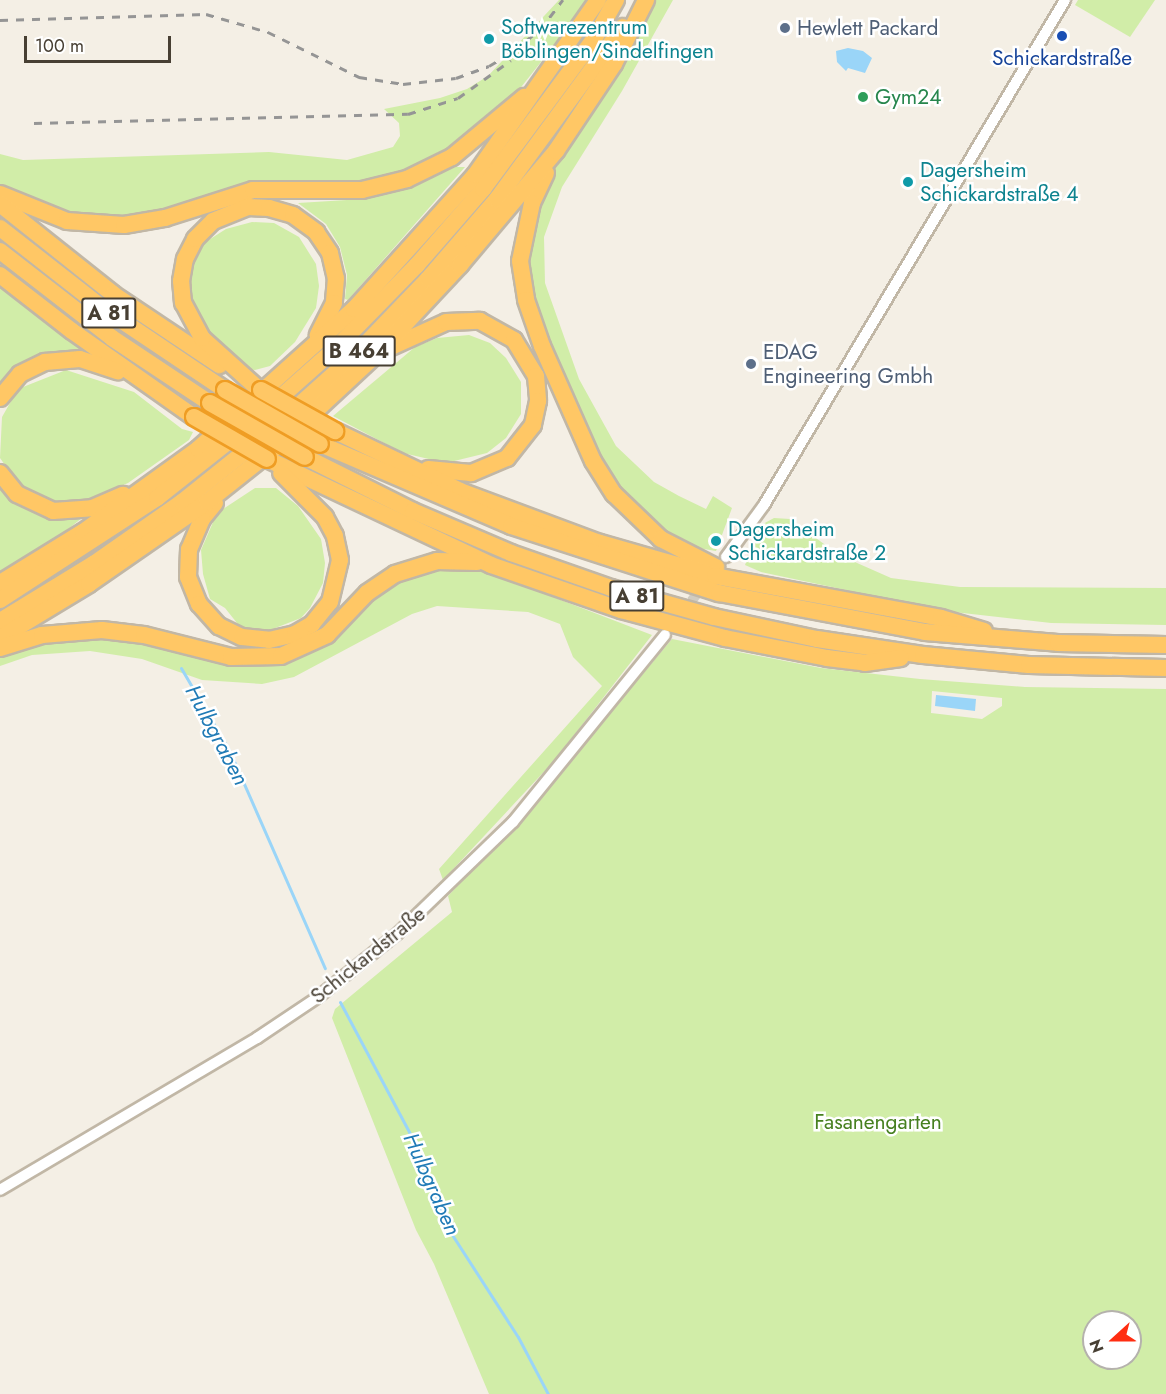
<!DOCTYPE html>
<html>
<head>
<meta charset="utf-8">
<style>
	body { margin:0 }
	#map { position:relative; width:1166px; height:1394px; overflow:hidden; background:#f4efe5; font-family:Jost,sans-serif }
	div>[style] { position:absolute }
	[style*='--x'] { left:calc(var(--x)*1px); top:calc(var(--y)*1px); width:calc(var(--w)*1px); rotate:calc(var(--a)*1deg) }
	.green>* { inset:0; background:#d1eda8 }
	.water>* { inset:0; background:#9ad5f8 }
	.stream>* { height:3px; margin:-1.5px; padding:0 1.5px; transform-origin:1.5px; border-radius:1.5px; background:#9ad5f8 }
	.minor-tunnel>* { height:10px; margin-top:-5px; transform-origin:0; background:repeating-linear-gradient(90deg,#d1ccc1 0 10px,transparent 0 15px) }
	.roads { filter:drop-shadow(2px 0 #c1b7a6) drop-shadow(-2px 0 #c1b7a6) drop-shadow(0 2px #c1b7a6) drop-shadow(0 -2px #c1b7a6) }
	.minor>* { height:10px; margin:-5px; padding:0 5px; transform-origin:5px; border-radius:5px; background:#fff }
	.highway>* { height:16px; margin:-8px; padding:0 8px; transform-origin:8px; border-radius:8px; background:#ffc765 }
	.rail>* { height:3px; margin-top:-1.5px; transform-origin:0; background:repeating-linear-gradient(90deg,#959595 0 8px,transparent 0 16px) }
	.bridges { filter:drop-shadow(2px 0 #ef9d24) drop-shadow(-2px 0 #ef9d24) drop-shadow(0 2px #ef9d24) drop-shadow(0 -2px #ef9d24) }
	.highway-bridge>* { height:16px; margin:-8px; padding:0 8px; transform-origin:8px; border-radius:8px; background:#ffc765 }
	.dots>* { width:16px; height:16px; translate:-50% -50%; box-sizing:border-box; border:3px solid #fff; border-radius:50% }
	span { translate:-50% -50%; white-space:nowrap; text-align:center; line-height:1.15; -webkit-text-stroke:5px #fff; paint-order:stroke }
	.shield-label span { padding:2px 4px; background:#fff; border:2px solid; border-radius:4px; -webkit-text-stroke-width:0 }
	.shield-label { font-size:20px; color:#473f33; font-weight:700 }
	.culture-label { font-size:21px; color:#0d838f }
	.left { translate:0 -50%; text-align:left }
	.service-label { font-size:21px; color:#4e5e75 }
	.transit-label { font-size:21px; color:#164399 }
	.leisure-label { font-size:21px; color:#27864d }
	.street-label { font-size:21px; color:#473f33 }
	.park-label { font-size:21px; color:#478020 }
	.water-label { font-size:22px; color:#207bb6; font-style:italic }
	.north { position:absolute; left:1082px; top:1310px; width:60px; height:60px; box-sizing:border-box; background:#fff; border:2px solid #b5b2ad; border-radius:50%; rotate:249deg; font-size:16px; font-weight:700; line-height:24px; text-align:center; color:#473f33 }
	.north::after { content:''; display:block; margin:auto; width:21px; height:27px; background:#ff2d11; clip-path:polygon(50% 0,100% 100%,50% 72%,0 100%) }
	.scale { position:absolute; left:24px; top:36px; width:147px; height:27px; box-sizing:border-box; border:3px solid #473f33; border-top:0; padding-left:8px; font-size:18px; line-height:21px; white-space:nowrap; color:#473f33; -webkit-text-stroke:4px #fff; paint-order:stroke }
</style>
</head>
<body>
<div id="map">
	<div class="green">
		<i style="clip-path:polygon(559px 0,590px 0,518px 91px,462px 144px,393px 178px,359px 185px,295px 183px,144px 218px,74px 217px,0 189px,0 154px,23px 160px,269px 152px,347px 160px,393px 147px,400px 136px,399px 123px,384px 109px,440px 98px,467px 89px,488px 76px)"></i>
		<i style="clip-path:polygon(652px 0,673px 0,622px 91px,562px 187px,544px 237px,545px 283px,579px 379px,616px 446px,654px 482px,679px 496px,706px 509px,713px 496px,732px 508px,716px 551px,674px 544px,604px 473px,539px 331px,524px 260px,542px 187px)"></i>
		<i style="clip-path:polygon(1078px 0,1155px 0,1130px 37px,1075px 5px)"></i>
		<i style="clip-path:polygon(455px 167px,465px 167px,348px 300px,345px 299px,347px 275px,340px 247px,326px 224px,298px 203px,363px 199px,395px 192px)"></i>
		<i style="clip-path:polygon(252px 222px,274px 223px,299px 237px,316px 264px,319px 286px,316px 308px,295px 342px,270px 366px,255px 370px,247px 369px,213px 341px,192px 309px,187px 283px,196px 248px,226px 229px)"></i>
		<i style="clip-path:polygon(0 285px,79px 346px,96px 359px,58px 353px,34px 358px,0 388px)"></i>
		<i style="clip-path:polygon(469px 335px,490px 343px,506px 358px,521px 382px,521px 414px,506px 438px,487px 453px,446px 463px,403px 453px,333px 416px,415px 347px,437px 338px)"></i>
		<i style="clip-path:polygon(66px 370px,134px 392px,182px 429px,193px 432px,189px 440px,128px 483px,83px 502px,49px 502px,32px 494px,19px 485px,0 458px,2px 417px,18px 389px)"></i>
		<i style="clip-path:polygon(0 486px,32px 511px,82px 518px,48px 545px,0 573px)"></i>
		<i style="clip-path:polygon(255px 488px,276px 488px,298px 506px,321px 539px,325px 563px,323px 583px,310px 608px,301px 618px,265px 632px,241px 628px,225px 608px,210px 599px,203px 574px,201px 550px,217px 513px)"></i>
		<i style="clip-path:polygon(774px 518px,790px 519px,839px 555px,891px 578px,960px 587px,1166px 588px,1166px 625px,1051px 623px,945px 611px,761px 572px,745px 565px,761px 525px)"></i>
		<i style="clip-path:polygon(433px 566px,476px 569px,501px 577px,652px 635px,554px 761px,443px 880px,439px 869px,602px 686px,573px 657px,560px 624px,528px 612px,437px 606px,412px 614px,294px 677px,262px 684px,202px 680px,142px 659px,90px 651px,32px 655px,0 666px,0 651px,26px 643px,113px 637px,214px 662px,273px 665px,322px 646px,379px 589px)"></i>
		<i style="clip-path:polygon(evenodd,672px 639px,821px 668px,920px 679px,1025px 687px,1166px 689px,1166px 1394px,489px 1394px,434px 1264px,416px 1230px,332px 1018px,335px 1009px,452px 912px,448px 896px,536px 801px,672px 639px,932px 691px,1002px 698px,1002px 706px,982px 719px,931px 713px,932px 691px,672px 639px,1094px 1322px,1130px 1322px,1130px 1358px,1094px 1358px,1094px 1322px)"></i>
	</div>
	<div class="water">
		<i style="clip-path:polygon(848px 48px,863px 51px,872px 58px,865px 73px,848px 68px,846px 71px,837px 62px,836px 51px)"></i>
		<i style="clip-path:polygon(936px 695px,976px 699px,975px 711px,935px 706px)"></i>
	</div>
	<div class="stream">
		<i style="--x:181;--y:668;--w:97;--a:59.7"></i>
		<i style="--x:230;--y:752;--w:236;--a:66.3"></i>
		<i style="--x:340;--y:1002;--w:160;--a:62"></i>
		<i style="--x:415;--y:1143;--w:93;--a:68.7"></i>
		<i style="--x:449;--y:1230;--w:127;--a:57.2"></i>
		<i style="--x:518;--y:1337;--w:64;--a:62.2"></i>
	</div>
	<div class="minor-tunnel">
		<i style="--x:682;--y:613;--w:71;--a:-51.8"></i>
	</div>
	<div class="roads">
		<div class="minor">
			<i style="--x:726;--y:557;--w:64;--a:-53.8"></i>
			<i style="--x:764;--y:505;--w:588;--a:-59.2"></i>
			<i style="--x:0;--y:1190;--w:299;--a:-30.6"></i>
			<i style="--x:257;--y:1038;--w:73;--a:-33.9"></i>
			<i style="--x:318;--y:997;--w:101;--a:-38.6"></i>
			<i style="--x:397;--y:934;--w:161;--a:-44"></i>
			<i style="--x:513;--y:822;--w:241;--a:-50.9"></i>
		</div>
		<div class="highway">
			<i style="--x:546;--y:173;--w:33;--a:115"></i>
			<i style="--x:532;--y:203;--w:59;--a:101.7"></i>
			<i style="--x:520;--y:261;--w:39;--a:81"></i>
			<i style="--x:526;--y:300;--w:49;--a:70.8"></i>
			<i style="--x:542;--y:346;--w:126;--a:66.1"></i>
			<i style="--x:593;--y:461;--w:39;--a:58"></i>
			<i style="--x:614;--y:494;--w:65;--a:43.8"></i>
			<i style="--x:661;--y:539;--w:62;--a:27"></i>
			<i style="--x:0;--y:194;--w:72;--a:21.9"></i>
			<i style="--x:67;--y:221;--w:57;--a:4"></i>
			<i style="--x:124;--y:225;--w:42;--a:-9.7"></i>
			<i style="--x:165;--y:218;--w:92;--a:-17.7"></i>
			<i style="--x:253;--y:190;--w:109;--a:0"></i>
			<i style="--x:362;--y:190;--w:46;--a:-13.7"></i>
			<i style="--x:407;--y:179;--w:50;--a:-26.1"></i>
			<i style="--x:452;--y:157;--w:94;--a:-39.8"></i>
			<i style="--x:0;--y:204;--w:144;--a:38.5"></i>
			<i style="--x:113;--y:294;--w:128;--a:33.8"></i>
			<i style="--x:0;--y:228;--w:127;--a:38"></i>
			<i style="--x:100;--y:306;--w:151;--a:33.9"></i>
			<i style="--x:0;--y:251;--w:142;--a:37.8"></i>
			<i style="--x:112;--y:338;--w:118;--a:33.6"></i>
			<i style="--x:0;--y:275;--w:91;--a:37.9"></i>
			<i style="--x:72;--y:331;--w:149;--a:35.2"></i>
			<i style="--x:391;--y:347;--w:60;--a:-24.4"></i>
			<i style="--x:446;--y:322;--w:34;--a:-2"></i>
			<i style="--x:480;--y:321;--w:39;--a:29"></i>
			<i style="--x:514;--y:340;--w:42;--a:58.6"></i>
			<i style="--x:536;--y:376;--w:25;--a:85"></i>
			<i style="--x:538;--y:401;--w:25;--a:102"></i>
			<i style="--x:533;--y:425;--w:42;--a:128.2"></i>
			<i style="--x:507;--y:458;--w:39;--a:157"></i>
			<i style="--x:471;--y:473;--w:43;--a:-174.7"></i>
			<i style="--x:254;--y:385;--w:70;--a:-137.9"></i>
			<i style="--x:202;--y:338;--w:40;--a:-118"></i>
			<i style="--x:183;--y:303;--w:22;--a:-95"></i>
			<i style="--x:181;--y:281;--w:22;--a:-80"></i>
			<i style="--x:185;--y:259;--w:22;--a:-63"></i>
			<i style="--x:195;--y:239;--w:25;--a:-45"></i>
			<i style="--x:213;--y:221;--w:38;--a:-22"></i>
			<i style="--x:248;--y:207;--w:21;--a:3"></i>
			<i style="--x:269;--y:208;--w:25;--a:16"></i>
			<i style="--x:293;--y:215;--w:29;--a:36"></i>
			<i style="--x:316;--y:232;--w:25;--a:56"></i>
			<i style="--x:330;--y:253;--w:26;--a:77"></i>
			<i style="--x:336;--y:278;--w:25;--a:95"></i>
			<i style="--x:334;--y:303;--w:36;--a:117"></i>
			<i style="--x:0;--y:398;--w:31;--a:-50"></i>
			<i style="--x:20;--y:374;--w:28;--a:-26"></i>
			<i style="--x:45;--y:362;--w:35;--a:-5"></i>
			<i style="--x:80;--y:359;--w:40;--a:18"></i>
			<i style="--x:335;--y:431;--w:139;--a:25.6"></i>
			<i style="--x:460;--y:491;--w:149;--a:20.4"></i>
			<i style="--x:600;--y:543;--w:120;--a:16"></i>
			<i style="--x:715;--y:576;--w:230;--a:10.5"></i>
			<i style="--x:941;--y:618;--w:45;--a:16.8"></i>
			<i style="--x:320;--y:444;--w:208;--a:23.2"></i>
			<i style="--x:511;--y:526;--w:219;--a:17.9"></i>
			<i style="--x:719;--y:593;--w:210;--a:10.7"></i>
			<i style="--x:925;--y:632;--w:133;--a:4.7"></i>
			<i style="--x:1058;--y:643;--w:108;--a:1.1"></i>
			<i style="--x:305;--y:457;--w:121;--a:26.6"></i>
			<i style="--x:413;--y:511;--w:107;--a:23.2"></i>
			<i style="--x:511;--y:553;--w:106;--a:19.3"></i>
			<i style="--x:611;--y:588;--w:107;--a:15.7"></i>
			<i style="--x:714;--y:617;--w:105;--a:12.1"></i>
			<i style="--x:817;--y:639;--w:107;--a:8.6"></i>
			<i style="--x:923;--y:655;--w:106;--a:5.4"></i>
			<i style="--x:1029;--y:665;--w:137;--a:1.3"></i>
			<i style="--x:267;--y:459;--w:248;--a:25.3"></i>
			<i style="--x:491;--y:565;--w:138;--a:19.1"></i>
			<i style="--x:621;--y:610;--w:108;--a:15.1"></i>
			<i style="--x:725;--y:638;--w:104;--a:11.1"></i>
			<i style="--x:827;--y:658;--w:38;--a:7"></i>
			<i style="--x:865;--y:663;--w:36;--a:-8"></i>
			<i style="--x:0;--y:473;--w:27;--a:51"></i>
			<i style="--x:17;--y:494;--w:40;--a:25"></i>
			<i style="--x:53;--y:511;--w:39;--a:-4"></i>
			<i style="--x:92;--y:508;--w:34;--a:-23"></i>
			<i style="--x:215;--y:503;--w:21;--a:129"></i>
			<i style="--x:202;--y:519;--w:33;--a:113"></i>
			<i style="--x:189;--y:549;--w:28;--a:92"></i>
			<i style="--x:188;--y:577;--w:29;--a:68"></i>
			<i style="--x:199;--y:604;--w:30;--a:48"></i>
			<i style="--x:219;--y:626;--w:25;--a:26"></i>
			<i style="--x:242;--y:637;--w:27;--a:6"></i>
			<i style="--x:269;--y:640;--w:27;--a:-13"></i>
			<i style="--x:295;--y:634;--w:20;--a:-30"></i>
			<i style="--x:312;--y:624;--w:28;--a:-51"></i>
			<i style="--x:330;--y:602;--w:43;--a:-76.6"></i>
			<i style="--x:340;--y:560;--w:25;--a:-102"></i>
			<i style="--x:335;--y:536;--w:21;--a:-118"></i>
			<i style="--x:325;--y:517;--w:62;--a:-135"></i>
			<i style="--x:0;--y:583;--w:97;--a:-31.6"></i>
			<i style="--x:83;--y:532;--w:142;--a:-35.8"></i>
			<i style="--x:198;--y:449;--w:210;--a:-41.9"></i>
			<i style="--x:354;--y:309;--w:181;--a:-47.9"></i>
			<i style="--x:475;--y:175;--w:214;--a:-54.9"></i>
			<i style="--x:0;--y:600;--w:187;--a:-33"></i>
			<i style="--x:157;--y:498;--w:116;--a:-38.4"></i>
			<i style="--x:248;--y:426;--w:119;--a:-41.6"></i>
			<i style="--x:337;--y:347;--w:115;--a:-45.7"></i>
			<i style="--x:417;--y:265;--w:101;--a:-49"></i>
			<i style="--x:483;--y:189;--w:187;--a:-53.5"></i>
			<i style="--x:594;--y:39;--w:45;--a:-60.6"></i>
			<i style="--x:0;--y:621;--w:111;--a:-31.4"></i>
			<i style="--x:95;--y:563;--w:106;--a:-35"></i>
			<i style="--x:182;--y:502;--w:110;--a:-38.7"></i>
			<i style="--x:268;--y:433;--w:115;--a:-41.8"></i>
			<i style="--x:354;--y:356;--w:107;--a:-46.1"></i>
			<i style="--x:428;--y:279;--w:106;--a:-49.2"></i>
			<i style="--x:497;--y:199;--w:213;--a:-53.8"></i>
			<i style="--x:0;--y:638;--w:104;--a:-31.2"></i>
			<i style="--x:89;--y:584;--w:144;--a:-34.8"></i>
			<i style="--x:207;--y:502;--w:93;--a:-38.5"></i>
			<i style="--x:280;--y:444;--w:132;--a:-42.9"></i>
			<i style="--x:377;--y:354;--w:122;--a:-47"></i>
			<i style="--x:460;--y:265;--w:149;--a:-49.9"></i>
			<i style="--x:556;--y:151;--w:105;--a:-56.3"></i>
			<i style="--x:614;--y:64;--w:72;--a:-63.4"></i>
			<i style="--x:0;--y:648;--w:44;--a:-17.2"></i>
			<i style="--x:42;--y:635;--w:60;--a:-4.8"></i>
			<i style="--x:102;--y:630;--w:42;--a:6.8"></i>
			<i style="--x:144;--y:635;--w:90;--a:14.2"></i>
			<i style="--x:231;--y:657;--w:50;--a:-1.1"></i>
			<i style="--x:281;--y:656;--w:51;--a:-24.5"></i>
			<i style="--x:327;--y:635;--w:58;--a:-46.4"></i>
			<i style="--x:367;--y:593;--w:34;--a:-34"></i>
			<i style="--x:395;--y:574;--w:44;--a:-17.2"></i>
			<i style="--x:437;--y:561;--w:40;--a:1.4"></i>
		</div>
	</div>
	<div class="rail">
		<i style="--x:0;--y:20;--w:206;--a:-1.7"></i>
		<i style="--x:206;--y:14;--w:65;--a:16.2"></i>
		<i style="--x:268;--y:32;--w:102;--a:26.3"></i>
		<i style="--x:359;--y:77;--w:45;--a:9"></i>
		<i style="--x:403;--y:84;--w:53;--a:-6.5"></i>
		<i style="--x:456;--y:78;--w:35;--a:-20"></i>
		<i style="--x:489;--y:66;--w:29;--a:-31"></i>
		<i style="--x:514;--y:51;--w:42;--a:-40.2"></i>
		<i style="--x:540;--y:30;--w:38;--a:-53"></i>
		<i style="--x:34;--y:123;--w:374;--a:-1.4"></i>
		<i style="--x:408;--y:114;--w:52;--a:-17.7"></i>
		<i style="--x:458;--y:98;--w:65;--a:-35.6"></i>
	</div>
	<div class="bridges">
		<div class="highway-bridge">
			<i style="--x:225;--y:390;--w:109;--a:29.6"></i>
			<i style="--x:261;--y:390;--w:85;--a:29"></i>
			<i style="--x:210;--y:403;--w:109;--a:29.6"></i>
			<i style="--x:194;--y:417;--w:84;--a:29.9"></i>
		</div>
	</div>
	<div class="dots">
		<i style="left:785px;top:28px;background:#5c6f8a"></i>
		<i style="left:1062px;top:36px;background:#1a4fb4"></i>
		<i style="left:489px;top:39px;background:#0f9aa8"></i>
		<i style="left:863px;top:97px;background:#2e9e5b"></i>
		<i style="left:908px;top:182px;background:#0f9aa8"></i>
		<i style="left:751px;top:364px;background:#5c6f8a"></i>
		<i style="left:716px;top:541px;background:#0f9aa8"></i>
	</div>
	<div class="shield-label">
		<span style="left:109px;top:313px">A 81</span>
		<span style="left:359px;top:351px">B 464</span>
		<span style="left:637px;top:596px">A 81</span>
	</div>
	<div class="culture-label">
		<span class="left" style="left:501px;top:39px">Softwarezentrum<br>Böblingen/Sindelfingen</span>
		<span class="left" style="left:920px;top:182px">Dagersheim<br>Schickardstraße 4</span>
		<span class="left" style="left:728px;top:541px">Dagersheim<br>Schickardstraße 2</span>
	</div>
	<div class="service-label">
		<span class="left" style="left:797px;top:28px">Hewlett Packard</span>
		<span class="left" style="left:763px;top:364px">EDAG<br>Engineering Gmbh</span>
	</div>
	<div class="transit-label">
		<span style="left:1062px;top:58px">Schickardstraße</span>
	</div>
	<div class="leisure-label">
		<span class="left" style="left:875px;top:97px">Gym24</span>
	</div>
	<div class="street-label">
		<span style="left:368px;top:955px;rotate:-39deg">Schickardstraße</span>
	</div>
	<div class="park-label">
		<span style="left:878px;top:1122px">Fasanengarten</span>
	</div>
	<div class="water-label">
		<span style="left:217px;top:735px;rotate:62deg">Hulbgraben</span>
		<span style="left:432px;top:1184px;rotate:66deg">Hulbgraben</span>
	</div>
	<div class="north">N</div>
	<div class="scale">100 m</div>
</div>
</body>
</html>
